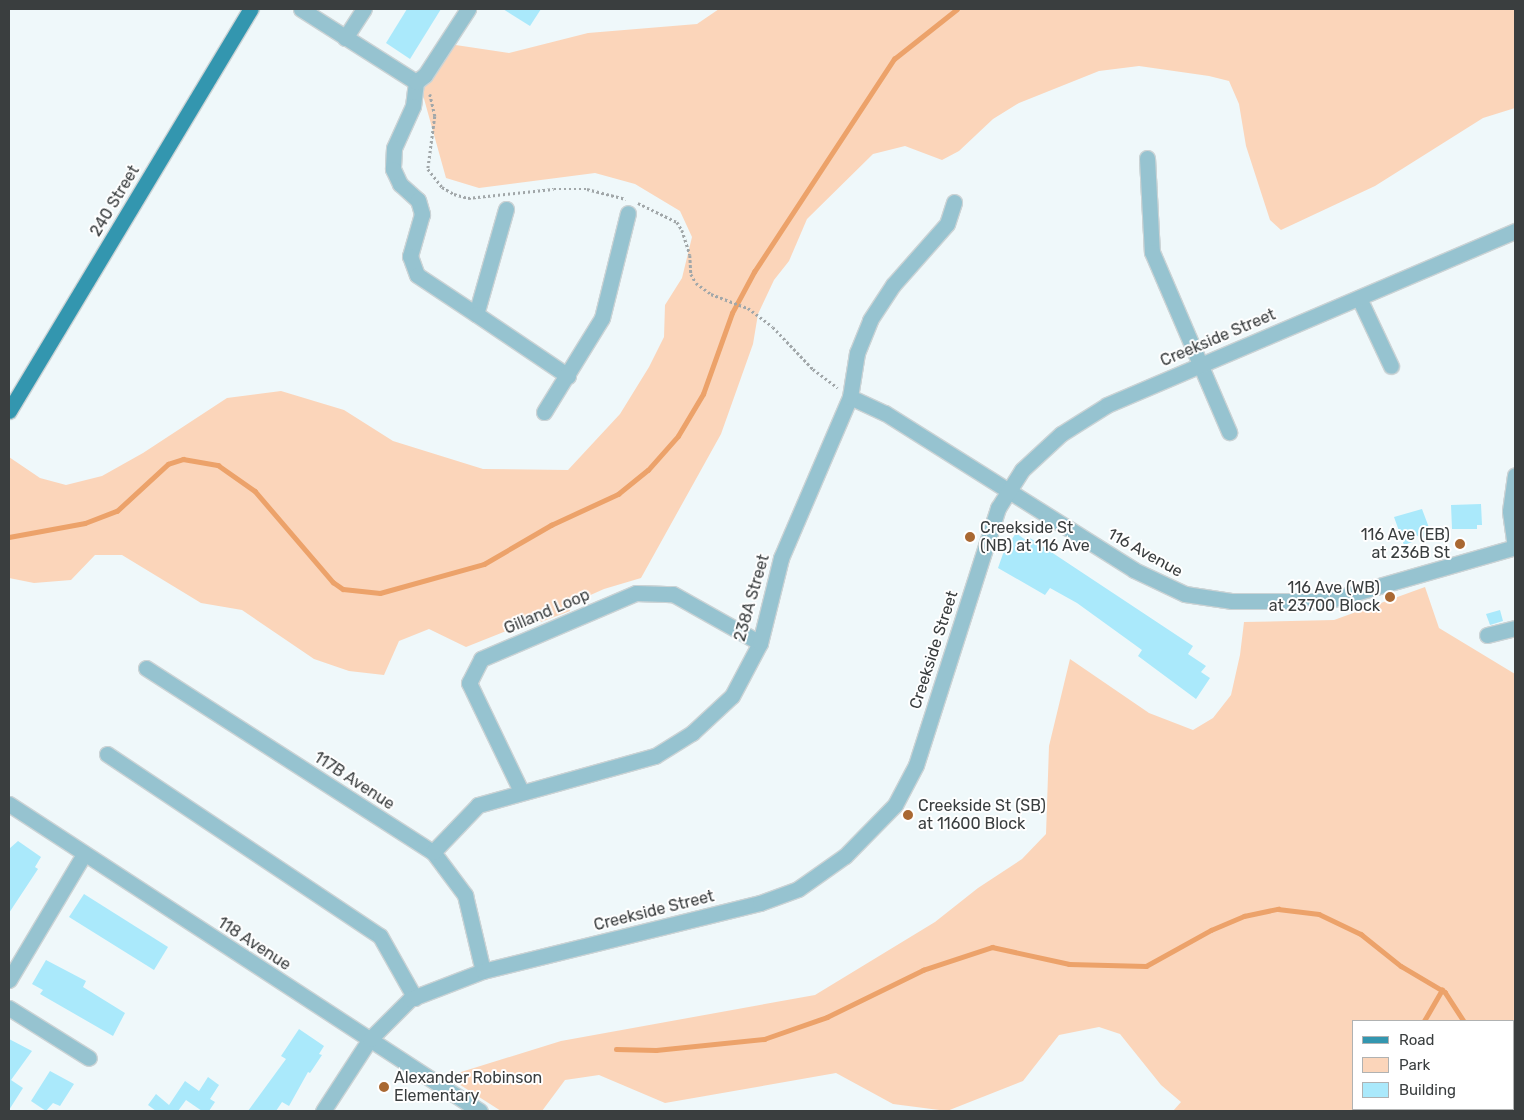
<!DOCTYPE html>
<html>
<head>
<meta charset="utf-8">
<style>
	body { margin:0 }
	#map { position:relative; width:1524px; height:1120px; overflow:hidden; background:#eff8fa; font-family:Rubik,sans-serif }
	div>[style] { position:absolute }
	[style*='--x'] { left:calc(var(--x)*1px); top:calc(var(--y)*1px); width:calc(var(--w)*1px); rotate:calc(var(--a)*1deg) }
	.green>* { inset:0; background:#fbd5ba }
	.stream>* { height:4.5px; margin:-2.25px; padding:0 2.25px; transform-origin:2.25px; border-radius:2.25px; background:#eca26a }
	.building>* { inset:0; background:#aae9fb }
	.path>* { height:2.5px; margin-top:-1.25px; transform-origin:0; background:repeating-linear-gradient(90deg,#a1a7a9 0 2.5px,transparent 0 5px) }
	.roads { filter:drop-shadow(1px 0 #cbd3d5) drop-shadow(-1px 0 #cbd3d5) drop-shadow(0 1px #cbd3d5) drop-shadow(0 -1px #cbd3d5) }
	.minor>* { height:15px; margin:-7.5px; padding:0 7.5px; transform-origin:7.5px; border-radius:7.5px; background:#96c3d0 }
	.major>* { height:15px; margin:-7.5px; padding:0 7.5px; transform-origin:7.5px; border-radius:7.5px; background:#3396af }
	.dots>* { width:14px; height:14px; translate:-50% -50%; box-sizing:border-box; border:2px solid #fff; border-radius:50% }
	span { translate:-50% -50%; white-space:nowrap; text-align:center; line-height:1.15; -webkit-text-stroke:4px #fff; paint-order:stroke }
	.street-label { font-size:16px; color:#3a3e3f }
	.poi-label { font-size:16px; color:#3a3e3f }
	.left { translate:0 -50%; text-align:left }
	.right { translate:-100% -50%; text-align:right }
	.frame { position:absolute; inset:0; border:10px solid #3a3e3f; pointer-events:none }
	.legend { position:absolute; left:1352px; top:1020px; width:162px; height:90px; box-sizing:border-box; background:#fff; border:1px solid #b0b2b2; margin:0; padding:6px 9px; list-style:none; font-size:15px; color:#3a3e3f }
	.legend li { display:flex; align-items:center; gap:10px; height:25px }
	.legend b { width:25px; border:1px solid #b0b2b2 }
</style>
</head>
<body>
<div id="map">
	<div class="green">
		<i style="clip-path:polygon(719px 9px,1515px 9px,1515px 108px,1483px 118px,1375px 186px,1281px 230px,1270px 220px,1246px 146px,1239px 104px,1229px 81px,1209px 76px,1139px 66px,1099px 71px,1019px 103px,993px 119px,959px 151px,942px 160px,905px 146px,873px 154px,807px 219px,789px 261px,774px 280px,758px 314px,753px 344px,721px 434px,641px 578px,604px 589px,568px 605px,570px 611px,541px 622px,539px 618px,466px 647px,429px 629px,399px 641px,384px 675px,349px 671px,314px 659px,242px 610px,201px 603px,122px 555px,95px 555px,71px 580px,34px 583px,9px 578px,9px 457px,40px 478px,66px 485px,102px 476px,143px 453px,227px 398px,281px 391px,344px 410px,393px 441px,483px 469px,568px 470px,620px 414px,649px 367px,664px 337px,665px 305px,682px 278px,692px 237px,680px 211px,635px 184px,595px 173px,479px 188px,446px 178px,421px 88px,449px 44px,509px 53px,588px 33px,697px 24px)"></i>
		<i style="clip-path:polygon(evenodd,1425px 587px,1439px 628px,1515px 674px,1515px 1111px,1173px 1111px,1181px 1102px,1161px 1085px,1120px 1034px,1099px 1027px,1059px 1035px,1023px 1081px,947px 1111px,893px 1104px,836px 1073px,665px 1103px,599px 1075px,565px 1080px,542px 1111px,501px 1111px,454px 1081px,461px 1072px,561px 1041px,815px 995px,935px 922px,978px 888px,1022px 859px,1046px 834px,1049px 746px,1070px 659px,1149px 713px,1193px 730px,1213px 718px,1231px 695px,1240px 655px,1244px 622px,1334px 620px,1425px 587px,1353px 1021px,1513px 1021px,1513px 1109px,1353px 1109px,1353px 1021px)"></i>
	</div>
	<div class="stream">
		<i style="--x:9;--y:537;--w:77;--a:-10.4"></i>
		<i style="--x:85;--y:523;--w:34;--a:-21"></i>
		<i style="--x:117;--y:511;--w:69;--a:-42.7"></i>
		<i style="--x:168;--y:464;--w:16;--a:-18"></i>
		<i style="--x:183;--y:459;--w:36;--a:10"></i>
		<i style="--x:218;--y:465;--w:45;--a:35.1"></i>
		<i style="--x:255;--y:491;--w:120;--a:49.4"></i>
		<i style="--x:333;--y:582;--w:12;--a:35"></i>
		<i style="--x:343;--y:589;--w:37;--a:6"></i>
		<i style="--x:380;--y:593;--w:108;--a:-15.6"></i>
		<i style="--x:484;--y:564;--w:78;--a:-30.2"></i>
		<i style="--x:551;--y:525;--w:74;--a:-24.8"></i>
		<i style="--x:618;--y:494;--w:38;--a:-39"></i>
		<i style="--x:648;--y:470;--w:45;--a:-48.6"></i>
		<i style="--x:678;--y:436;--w:49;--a:-59.2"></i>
		<i style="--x:703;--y:394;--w:86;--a:-70.3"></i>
		<i style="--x:732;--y:313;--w:47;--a:-61.8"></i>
		<i style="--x:754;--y:272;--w:255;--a:-56.7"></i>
		<i style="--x:894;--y:59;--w:80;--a:-38.4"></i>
		<i style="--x:1424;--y:1021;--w:36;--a:-60"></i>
		<i style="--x:616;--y:1049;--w:40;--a:1.4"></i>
		<i style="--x:656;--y:1050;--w:109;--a:-5.8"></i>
		<i style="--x:764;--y:1039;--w:67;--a:-19.2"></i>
		<i style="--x:827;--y:1017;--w:107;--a:-26.1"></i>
		<i style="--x:923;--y:970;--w:73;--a:-18.4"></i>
		<i style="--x:992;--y:947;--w:79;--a:12.4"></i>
		<i style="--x:1069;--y:964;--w:77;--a:1.5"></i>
		<i style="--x:1146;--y:966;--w:74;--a:-29"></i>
		<i style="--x:1211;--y:930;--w:36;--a:-23"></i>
		<i style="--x:1244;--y:916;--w:35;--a:-12"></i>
		<i style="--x:1278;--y:909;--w:41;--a:7"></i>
		<i style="--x:1319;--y:914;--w:47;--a:25.5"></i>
		<i style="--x:1361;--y:934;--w:51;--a:38.7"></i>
		<i style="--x:1401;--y:966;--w:51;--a:30.6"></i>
		<i style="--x:1445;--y:992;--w:35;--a:57"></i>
		<i style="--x:1513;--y:1056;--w:2;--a:-27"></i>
		<i style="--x:1359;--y:1111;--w:4;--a:-34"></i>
	</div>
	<div class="building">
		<i style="clip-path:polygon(407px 9px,441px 9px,410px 59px,386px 43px)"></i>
		<i style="clip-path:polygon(503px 9px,541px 9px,530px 26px)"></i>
		<i style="clip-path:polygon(1481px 504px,1482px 525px,1477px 525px,1477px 529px,1452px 529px,1451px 505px)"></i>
		<i style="clip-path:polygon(1422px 509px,1431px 533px,1422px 539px,1416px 535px,1412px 542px,1404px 545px,1394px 517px)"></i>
		<i style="clip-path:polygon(1016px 533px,1027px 541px,1030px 538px,1193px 646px,1188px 654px,1206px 666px,1201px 672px,1210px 678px,1196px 699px,1138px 656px,1142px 650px,1077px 603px,1050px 588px,1045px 595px,998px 568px,1004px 551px)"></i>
		<i style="clip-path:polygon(1500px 610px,1503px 621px,1490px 625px,1486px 614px)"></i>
		<i style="clip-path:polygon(18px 841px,41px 857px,35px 867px,38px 869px,9px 913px,9px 849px)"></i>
		<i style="clip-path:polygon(84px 894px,168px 947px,154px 970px,69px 917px)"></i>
		<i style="clip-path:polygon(46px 960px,86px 981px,83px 987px,125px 1013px,113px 1036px,40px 994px,43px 990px,32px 984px)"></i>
		<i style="clip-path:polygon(299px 1029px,324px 1046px,319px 1054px,322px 1055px,310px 1073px,308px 1072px,289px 1106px,282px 1102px,276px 1111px,248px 1111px,286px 1059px,281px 1056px)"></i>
		<i style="clip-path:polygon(9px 1039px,32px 1051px,11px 1080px,23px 1088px,9px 1110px)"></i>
		<i style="clip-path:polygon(50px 1071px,74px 1084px,60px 1106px,53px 1103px,46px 1111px,31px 1101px)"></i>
		<i style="clip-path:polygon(208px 1077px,219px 1085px,210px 1099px,215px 1102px,209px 1111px,202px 1111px,186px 1100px,178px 1111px,156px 1111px,148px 1105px,156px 1094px,169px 1105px,185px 1081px,199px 1091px)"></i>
	</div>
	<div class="path">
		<i style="--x:430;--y:94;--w:23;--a:77"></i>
		<i style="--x:435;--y:116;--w:53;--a:97.5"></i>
		<i style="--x:428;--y:169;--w:23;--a:52"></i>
		<i style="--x:442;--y:187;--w:14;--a:30"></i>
		<i style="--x:454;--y:194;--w:15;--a:16"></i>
		<i style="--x:468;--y:198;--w:86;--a:-6"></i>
		<i style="--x:554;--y:189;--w:33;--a:0"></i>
		<i style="--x:587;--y:189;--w:40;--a:14.4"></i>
		<i style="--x:638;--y:203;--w:43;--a:26"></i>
		<i style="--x:677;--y:222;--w:9;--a:58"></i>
		<i style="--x:682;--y:230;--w:26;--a:72"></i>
		<i style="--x:690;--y:255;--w:19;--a:87"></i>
		<i style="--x:691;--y:274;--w:10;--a:61"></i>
		<i style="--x:696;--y:283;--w:19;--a:36"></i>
		<i style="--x:711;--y:294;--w:40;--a:21"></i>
		<i style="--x:748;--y:308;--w:31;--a:37"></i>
		<i style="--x:773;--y:327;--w:58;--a:46.4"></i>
		<i style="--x:813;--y:369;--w:31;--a:37"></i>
	</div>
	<div class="roads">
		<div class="minor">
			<i style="--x:301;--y:9;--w:136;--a:32.4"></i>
			<i style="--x:345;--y:38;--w:35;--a:-57"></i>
			<i style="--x:416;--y:82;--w:24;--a:97"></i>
			<i style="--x:413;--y:106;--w:46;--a:114.3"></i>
			<i style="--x:394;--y:148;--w:21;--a:93"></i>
			<i style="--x:393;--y:169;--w:17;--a:65"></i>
			<i style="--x:400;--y:184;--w:24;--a:42"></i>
			<i style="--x:418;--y:200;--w:15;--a:74"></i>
			<i style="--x:422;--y:214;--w:44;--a:105.9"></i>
			<i style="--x:410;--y:256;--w:20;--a:70"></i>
			<i style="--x:417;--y:275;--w:71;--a:33.5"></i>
			<i style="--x:416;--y:82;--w:11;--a:-38"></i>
			<i style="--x:425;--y:75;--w:79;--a:-56.9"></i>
			<i style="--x:1147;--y:158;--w:94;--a:87"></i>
			<i style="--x:1152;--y:252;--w:196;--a:66.8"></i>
			<i style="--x:506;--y:209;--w:109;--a:105.9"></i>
			<i style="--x:476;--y:314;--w:111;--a:34"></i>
			<i style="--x:1359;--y:298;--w:75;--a:64.8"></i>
			<i style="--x:850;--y:397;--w:38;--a:25"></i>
			<i style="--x:885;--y:413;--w:294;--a:32.2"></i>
			<i style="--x:1134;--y:570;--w:56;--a:25.2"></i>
			<i style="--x:1185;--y:594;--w:48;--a:8.5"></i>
			<i style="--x:1232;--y:601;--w:95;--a:0"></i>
			<i style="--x:1327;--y:601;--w:196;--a:-16"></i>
			<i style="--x:544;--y:412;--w:110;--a:-58.3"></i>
			<i style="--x:602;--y:318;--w:108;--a:-76.1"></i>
			<i style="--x:1515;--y:547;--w:36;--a:-98"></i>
			<i style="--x:1510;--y:511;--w:36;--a:-82"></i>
			<i style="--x:1487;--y:635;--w:29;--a:-14"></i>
			<i style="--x:146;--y:668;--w:341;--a:32.7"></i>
			<i style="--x:433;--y:852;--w:54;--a:53.3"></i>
			<i style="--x:465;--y:895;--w:78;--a:76.7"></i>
			<i style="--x:107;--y:754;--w:328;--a:33.7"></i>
			<i style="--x:380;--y:936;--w:71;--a:60.6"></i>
			<i style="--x:521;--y:791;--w:120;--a:-115.7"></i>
			<i style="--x:469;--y:683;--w:27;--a:-63"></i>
			<i style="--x:481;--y:659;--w:168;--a:-23.1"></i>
			<i style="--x:636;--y:593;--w:37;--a:2"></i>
			<i style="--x:673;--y:594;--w:100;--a:29.4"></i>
			<i style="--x:9;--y:804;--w:562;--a:33.1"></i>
			<i style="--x:433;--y:852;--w:65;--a:-46.2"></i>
			<i style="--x:478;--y:805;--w:184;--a:-15.5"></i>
			<i style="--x:655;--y:756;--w:44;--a:-31.9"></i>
			<i style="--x:692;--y:733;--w:54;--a:-42.8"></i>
			<i style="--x:732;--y:696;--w:60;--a:-62.2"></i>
			<i style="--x:760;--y:643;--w:88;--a:-76.1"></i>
			<i style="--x:781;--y:558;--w:175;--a:-66.8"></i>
			<i style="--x:850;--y:397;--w:45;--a:-81"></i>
			<i style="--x:857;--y:353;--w:35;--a:-68"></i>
			<i style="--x:870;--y:320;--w:42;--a:-56.7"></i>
			<i style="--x:893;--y:285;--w:81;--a:-48.5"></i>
			<i style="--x:947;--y:224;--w:23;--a:-72"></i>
			<i style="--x:9;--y:980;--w:147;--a:-59.2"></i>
			<i style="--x:9;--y:1008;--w:94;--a:32"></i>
			<i style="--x:1513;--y:1040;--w:4;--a:63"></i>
			<i style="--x:323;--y:1111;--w:86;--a:-56.9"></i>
			<i style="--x:370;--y:1039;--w:57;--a:-45"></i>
			<i style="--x:410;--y:999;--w:78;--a:-21"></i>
			<i style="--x:483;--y:971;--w:285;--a:-13.8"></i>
			<i style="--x:760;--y:903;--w:40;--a:-20.2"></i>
			<i style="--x:798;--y:889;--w:57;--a:-35.1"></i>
			<i style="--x:845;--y:856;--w:71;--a:-45.6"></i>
			<i style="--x:895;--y:805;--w:45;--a:-62.3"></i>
			<i style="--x:916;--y:765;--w:270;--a:-72.3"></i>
			<i style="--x:998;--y:508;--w:45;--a:-57.7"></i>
			<i style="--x:1022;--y:470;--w:53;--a:-42.7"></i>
			<i style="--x:1061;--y:434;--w:54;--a:-32.2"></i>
			<i style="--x:1107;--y:405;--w:444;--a:-23.1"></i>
		</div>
		<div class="major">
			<i style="--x:9;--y:411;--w:469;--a:-59"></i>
		</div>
	</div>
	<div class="dots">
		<i style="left:970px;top:537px;background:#a96832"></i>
		<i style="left:1460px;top:544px;background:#a96832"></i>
		<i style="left:1390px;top:597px;background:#a96832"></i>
		<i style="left:908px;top:815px;background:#a96832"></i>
		<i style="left:384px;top:1087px;background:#a96832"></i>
	</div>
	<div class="street-label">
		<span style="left:115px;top:201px;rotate:-59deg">240 Street</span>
		<span style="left:1218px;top:338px;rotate:-23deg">Creekside Street</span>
		<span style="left:1145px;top:553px;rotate:29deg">116 Avenue</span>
		<span style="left:752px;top:598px;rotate:-74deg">238A Street</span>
		<span style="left:547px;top:612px;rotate:-23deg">Gilland Loop</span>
		<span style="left:934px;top:650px;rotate:-72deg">Creekside Street</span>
		<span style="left:354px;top:781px;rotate:33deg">117B Avenue</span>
		<span style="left:654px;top:911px;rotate:-14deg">Creekside Street</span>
		<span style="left:254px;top:944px;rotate:33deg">118 Avenue</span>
	</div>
	<div class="poi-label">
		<span class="left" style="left:980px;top:537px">Creekside St<br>(NB) at 116 Ave</span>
		<span class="right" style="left:1450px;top:544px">116 Ave (EB)<br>at 236B St</span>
		<span class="right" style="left:1380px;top:597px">116 Ave (WB)<br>at 23700 Block</span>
		<span class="left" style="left:918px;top:815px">Creekside St (SB)<br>at 11600 Block</span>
		<span class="left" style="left:394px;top:1087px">Alexander Robinson<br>Elementary</span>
	</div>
	<div class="frame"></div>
	<ul class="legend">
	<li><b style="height:6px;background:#3396af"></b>Road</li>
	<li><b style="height:14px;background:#fbd5ba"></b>Park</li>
	<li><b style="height:14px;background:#aae9fb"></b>Building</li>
	</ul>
</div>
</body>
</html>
